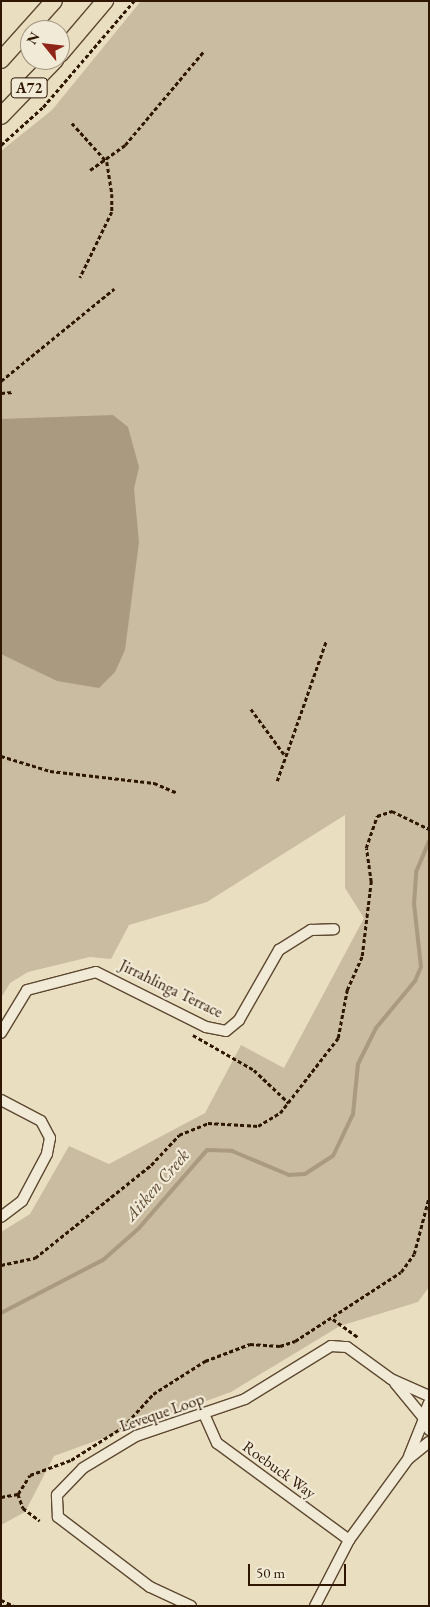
<!DOCTYPE html>
<html>
<head>
<meta charset="utf-8">
<style>
	body { margin:0 }
	#map { position:relative; width:430px; height:1607px; overflow:hidden; background:#eadec1; font-family:"EB Garamond",serif }
	div>[style] { position:absolute }
	[style*='--x'] { left:calc(var(--x)*1px); top:calc(var(--y)*1px); width:calc(var(--w)*1px); rotate:calc(var(--a)*1deg) }
	.green>* { inset:0; background:#cabca0 }
	.water>* { inset:0; background:#aa9a7f }
	.stream>* { height:4px; margin:-2px; padding:0 2px; transform-origin:2px; border-radius:2px; background:#aa9a7f }
	.path>* { height:2.5px; margin-top:-1.25px; transform-origin:0; background:repeating-linear-gradient(90deg,#2e1600 0 4px,transparent 0 6.5px) }
	.roads { filter:drop-shadow(1px 0 #5d4830) drop-shadow(-1px 0 #5d4830) drop-shadow(0 1px #5d4830) drop-shadow(0 -1px #5d4830) }
	.minor>* { height:10px; margin:-5px; padding:0 5px; transform-origin:5px; border-radius:5px; background:#f1ead7 }
	.primary>* { height:16px; margin:-8px; padding:0 8px; transform-origin:8px; border-radius:8px; background:#eadec1 }
	span { translate:-50% -50%; white-space:nowrap; text-align:center; line-height:1.15; -webkit-text-stroke:4.5px #f1ead7; paint-order:stroke }
	.shield-label span { padding:1px 4px; background:#f1ead7; border:1px solid; border-radius:4px; -webkit-text-stroke-width:0 }
	.shield-label { font-size:15px; color:#2e1600; font-weight:700 }
	.street-label { font-size:16px; color:#2e1600 }
	.water-label { font-size:18px; color:#604b33; font-style:italic }
	.frame { position:absolute; inset:0; border:2px solid #2e1600; pointer-events:none }
	.north { position:absolute; left:20px; top:20px; width:50px; height:50px; box-sizing:border-box; background:#f1ead7; border:1px solid #a39581; border-radius:50%; rotate:299deg; font-size:14px; font-weight:700; line-height:20px; text-align:center; color:#2e1600 }
	.north::after { content:''; display:block; margin:auto; width:18px; height:22px; background:#8f2418; clip-path:polygon(50% 0,100% 100%,50% 72%,0 100%) }
	.scale { position:absolute; left:248px; top:1564px; width:98px; height:22px; box-sizing:border-box; border:2px solid #2e1600; border-top:0; padding-left:6px; font-size:15px; line-height:18px; white-space:nowrap; color:#2e1600; -webkit-text-stroke:4px #f1ead7; paint-order:stroke }
</style>
</head>
<body>
<div id="map">
	<div class="green">
		<i style="clip-path:polygon(141px 1px,429px 1px,429px 1287px,418px 1302px,340px 1326px,231px 1392px,54px 1456px,25px 1512px,1px 1525px,1px 1232px,30px 1214px,69px 1146px,109px 1164px,205px 1113px,241px 1045px,284px 1068px,364px 918px,345px 888px,345px 815px,207px 902px,129px 925px,111px 959px,90px 957px,28px 972px,10px 983px,1px 998px,1px 151px,52px 110px)"></i>
	</div>
	<div class="water">
		<i style="clip-path:polygon(113px 415px,128px 427px,139px 467px,134px 489px,139px 542px,125px 650px,115px 672px,99px 688px,57px 681px,1px 654px,1px 419px)"></i>
	</div>
	<div class="stream">
		<i style="--x:1;--y:1313;--w:115;--a:-27.5"></i>
		<i style="--x:103;--y:1260;--w:48;--a:-41.6"></i>
		<i style="--x:139;--y:1228;--w:103;--a:-48.9"></i>
		<i style="--x:207;--y:1150;--w:25;--a:2"></i>
		<i style="--x:232;--y:1151;--w:62;--a:22.8"></i>
		<i style="--x:289;--y:1175;--w:16;--a:-4"></i>
		<i style="--x:305;--y:1174;--w:33;--a:-33"></i>
		<i style="--x:333;--y:1156;--w:47;--a:-64.5"></i>
		<i style="--x:353;--y:1114;--w:50;--a:-84.3"></i>
		<i style="--x:358;--y:1064;--w:40;--a:-63.4"></i>
		<i style="--x:376;--y:1028;--w:61;--a:-50.3"></i>
		<i style="--x:415;--y:981;--w:15;--a:-67"></i>
		<i style="--x:421;--y:967;--w:63;--a:-96.3"></i>
		<i style="--x:414;--y:904;--w:32;--a:-86"></i>
		<i style="--x:416;--y:872;--w:33;--a:-67"></i>
	</div>
	<div class="path">
		<i style="--x:72;--y:123;--w:52;--a:48.1"></i>
		<i style="--x:107;--y:162;--w:32;--a:81"></i>
		<i style="--x:112;--y:194;--w:18;--a:90"></i>
		<i style="--x:112;--y:212;--w:73;--a:115.9"></i>
		<i style="--x:1;--y:145;--w:57;--a:-42.1"></i>
		<i style="--x:43;--y:107;--w:140;--a:-49.4"></i>
		<i style="--x:90;--y:170;--w:43;--a:-35.5"></i>
		<i style="--x:125;--y:145;--w:123;--a:-50"></i>
		<i style="--x:1;--y:381;--w:146;--a:-39.2"></i>
		<i style="--x:1;--y:393;--w:12;--a:-5"></i>
		<i style="--x:251;--y:709;--w:56;--a:53.7"></i>
		<i style="--x:1;--y:756;--w:51;--a:17"></i>
		<i style="--x:50;--y:771;--w:105;--a:6.6"></i>
		<i style="--x:154;--y:783;--w:25;--a:23"></i>
		<i style="--x:277;--y:781;--w:148;--a:-70.7"></i>
		<i style="--x:193;--y:1035;--w:70;--a:29.8"></i>
		<i style="--x:254;--y:1070;--w:48;--a:43.3"></i>
		<i style="--x:1;--y:1265;--w:35;--a:-12"></i>
		<i style="--x:35;--y:1258;--w:149;--a:-38.7"></i>
		<i style="--x:151;--y:1165;--w:41;--a:-47"></i>
		<i style="--x:179;--y:1135;--w:31;--a:-22"></i>
		<i style="--x:208;--y:1123;--w:50;--a:3.4"></i>
		<i style="--x:258;--y:1126;--w:26;--a:-31"></i>
		<i style="--x:280;--y:1113;--w:95;--a:-52.3"></i>
		<i style="--x:338;--y:1038;--w:49;--a:-79.4"></i>
		<i style="--x:347;--y:990;--w:37;--a:-66"></i>
		<i style="--x:362;--y:956;--w:75;--a:-83.1"></i>
		<i style="--x:371;--y:882;--w:34;--a:-98"></i>
		<i style="--x:366;--y:848;--w:34;--a:-71"></i>
		<i style="--x:377;--y:816;--w:16;--a:-18"></i>
		<i style="--x:392;--y:811;--w:41;--a:25.9"></i>
		<i style="--x:333;--y:1319;--w:32;--a:36"></i>
		<i style="--x:18;--y:1494;--w:15;--a:70"></i>
		<i style="--x:23;--y:1508;--w:21;--a:37"></i>
		<i style="--x:1;--y:1497;--w:17;--a:-10"></i>
		<i style="--x:18;--y:1494;--w:22;--a:-58"></i>
		<i style="--x:30;--y:1475;--w:44;--a:-20.1"></i>
		<i style="--x:71;--y:1460;--w:62;--a:-32.4"></i>
		<i style="--x:123;--y:1427;--w:45;--a:-47.7"></i>
		<i style="--x:153;--y:1394;--w:62;--a:-32.4"></i>
		<i style="--x:205;--y:1361;--w:48;--a:-20.7"></i>
		<i style="--x:250;--y:1344;--w:30;--a:4"></i>
		<i style="--x:280;--y:1346;--w:16;--a:-18"></i>
		<i style="--x:295;--y:1341;--w:126;--a:-33.1"></i>
		<i style="--x:401;--y:1272;--w:22;--a:-54"></i>
		<i style="--x:414;--y:1254;--w:59;--a:-75.3"></i>
		<i style="--x:1;--y:1600;--w:14;--a:25"></i>
	</div>
	<div class="roads">
		<div class="minor">
			<i style="--x:1;--y:1033;--w:50;--a:-58.8"></i>
			<i style="--x:27;--y:990;--w:71;--a:-14.6"></i>
			<i style="--x:96;--y:972;--w:123;--a:26.6"></i>
			<i style="--x:206;--y:1027;--w:20;--a:11"></i>
			<i style="--x:226;--y:1031;--w:17;--a:-40"></i>
			<i style="--x:239;--y:1020;--w:81;--a:-60.3"></i>
			<i style="--x:279;--y:950;--w:38;--a:-32"></i>
			<i style="--x:311;--y:930;--w:23;--a:-2"></i>
			<i style="--x:1;--y:1100;--w:45;--a:27.7"></i>
			<i style="--x:41;--y:1121;--w:19;--a:62"></i>
			<i style="--x:50;--y:1138;--w:16;--a:101"></i>
			<i style="--x:47;--y:1154;--w:53;--a:118"></i>
			<i style="--x:22;--y:1201;--w:26;--a:143"></i>
			<i style="--x:395;--y:1383;--w:44;--a:50.5"></i>
			<i style="--x:429;--y:1403;--w:15;--a:113"></i>
			<i style="--x:423;--y:1417;--w:14;--a:65"></i>
			<i style="--x:204;--y:1414;--w:32;--a:66"></i>
			<i style="--x:217;--y:1443;--w:164;--a:36.3"></i>
			<i style="--x:409;--y:1456;--w:37;--a:-68"></i>
			<i style="--x:191;--y:1606;--w:45;--a:-155.1"></i>
			<i style="--x:150;--y:1587;--w:116;--a:-142.7"></i>
			<i style="--x:58;--y:1517;--w:22;--a:-93"></i>
			<i style="--x:57;--y:1495;--w:37;--a:-46"></i>
			<i style="--x:83;--y:1468;--w:62;--a:-31.1"></i>
			<i style="--x:136;--y:1436;--w:115;--a:-18.7"></i>
			<i style="--x:245;--y:1399;--w:101;--a:-31.6"></i>
			<i style="--x:331;--y:1346;--w:16;--a:4"></i>
			<i style="--x:347;--y:1347;--w:54;--a:36"></i>
			<i style="--x:391;--y:1379;--w:42;--a:24.1"></i>
			<i style="--x:315;--y:1606;--w:74;--a:-62.7"></i>
			<i style="--x:349;--y:1540;--w:100;--a:-53.9"></i>
			<i style="--x:408;--y:1459;--w:27;--a:-39"></i>
		</div>
		<div class="primary">
			<i style="--x:60;--y:54;--w:70;--a:-49.7"></i>
			<i style="--x:1;--y:60;--w:79;--a:-48.1"></i>
			<i style="--x:1;--y:116;--w:78;--a:-46"></i>
		</div>
	</div>
	<div class="shield-label">
		<span style="left:29px;top:88px">A72</span>
	</div>
	<div class="street-label">
		<span style="left:171px;top:989px;rotate:26deg">Jirrahlinga Terrace</span>
		<span style="left:162px;top:1413px;rotate:-19deg">Leveque Loop</span>
		<span style="left:279px;top:1470px;rotate:36deg">Roebuck Way</span>
	</div>
	<div class="water-label">
		<span style="left:157px;top:1185px;rotate:-49deg">Aitken Creek</span>
	</div>
	<div class="frame"></div>
	<div class="north">N</div>
	<div class="scale">50 m</div>
</div>
</body>
</html>
